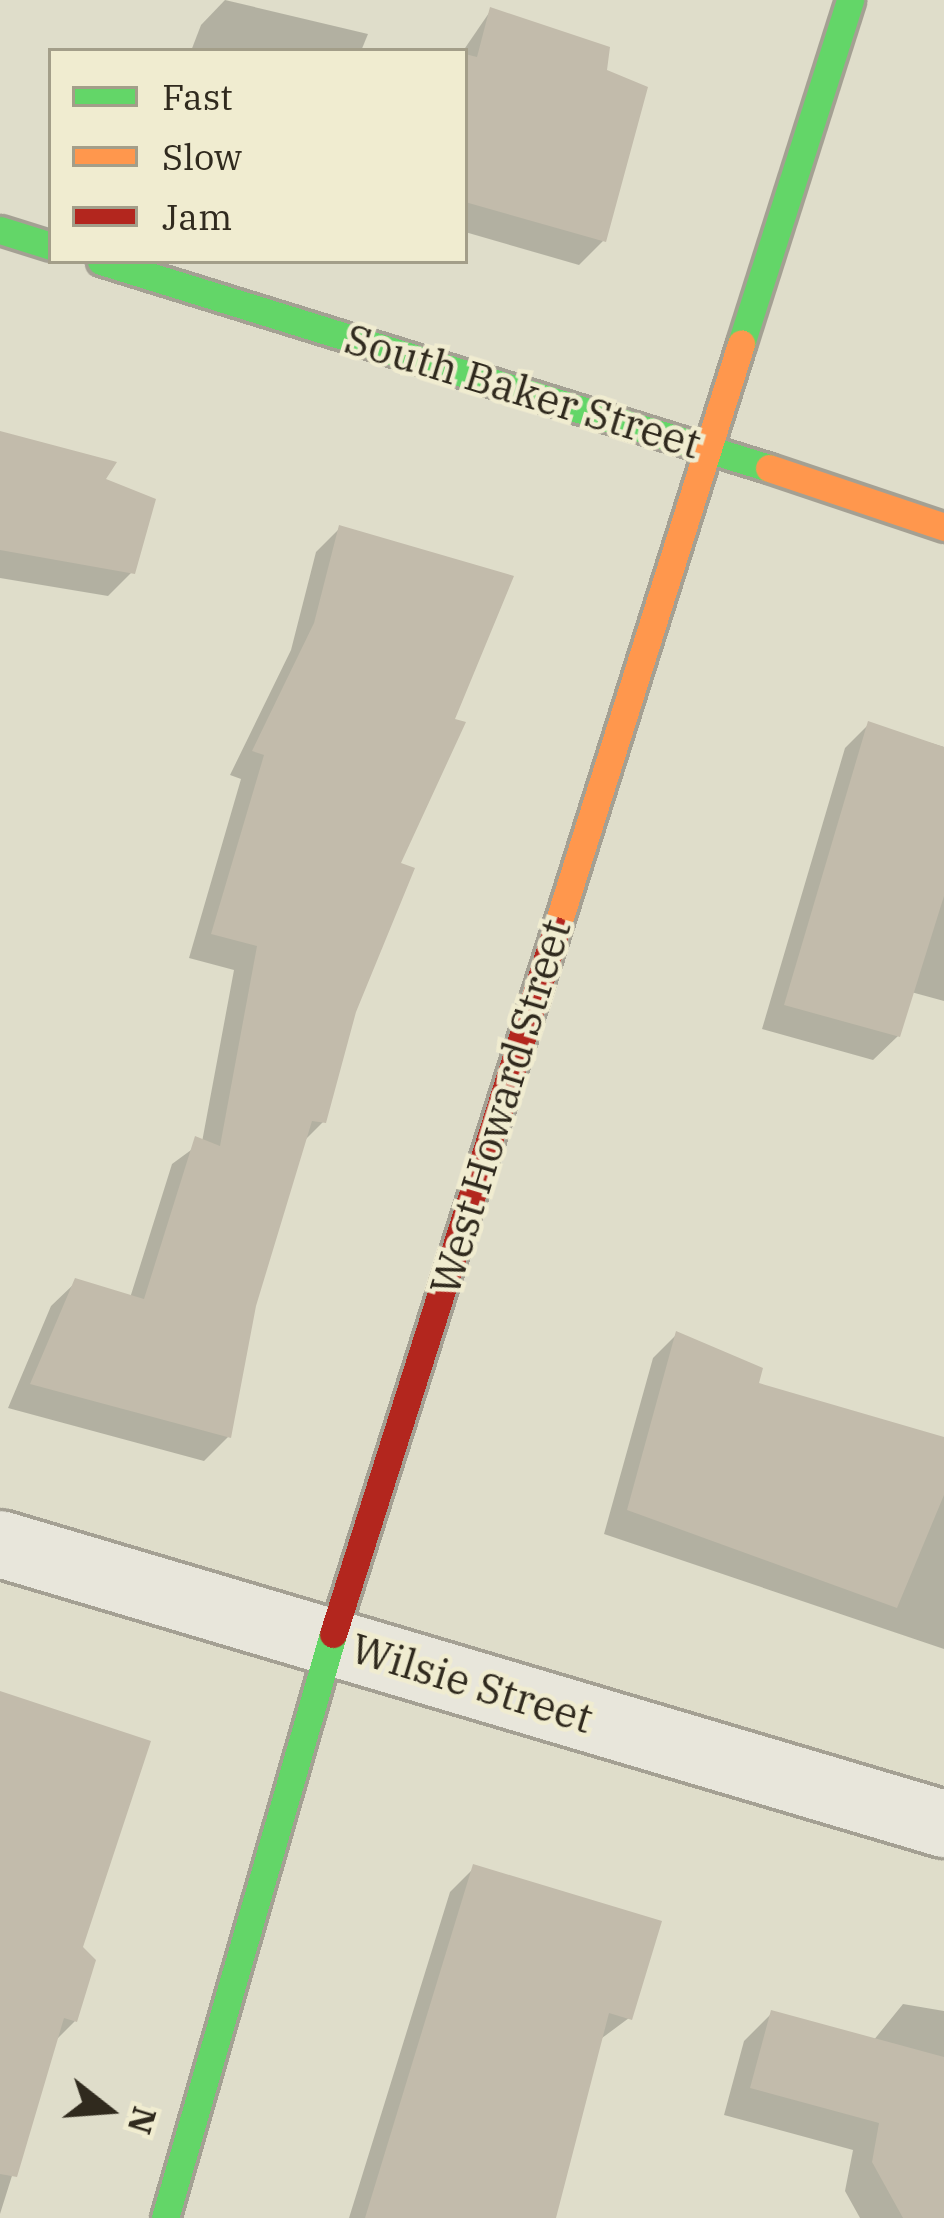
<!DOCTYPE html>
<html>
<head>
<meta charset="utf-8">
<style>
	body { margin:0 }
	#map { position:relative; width:944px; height:2218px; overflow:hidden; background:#dfddca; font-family:"IBM Plex Serif",serif }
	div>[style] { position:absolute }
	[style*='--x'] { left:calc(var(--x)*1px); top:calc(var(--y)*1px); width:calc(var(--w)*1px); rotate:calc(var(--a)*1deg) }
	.shadow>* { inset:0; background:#0003 }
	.building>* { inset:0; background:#c2bbab }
	.roads { filter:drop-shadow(3px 0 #a4a093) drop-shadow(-3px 0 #a4a093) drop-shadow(0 3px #a4a093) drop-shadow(0 -3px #a4a093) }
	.street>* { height:66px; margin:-33px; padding:0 33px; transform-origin:33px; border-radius:33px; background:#e8e6db }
	.fast>* { height:27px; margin:-13.5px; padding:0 13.5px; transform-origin:13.5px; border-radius:13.5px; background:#63d668 }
	.slow>* { height:27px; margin:-13.5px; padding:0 13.5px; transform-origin:13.5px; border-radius:13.5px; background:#ff974d }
	.jam>* { height:27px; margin:-13.5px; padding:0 13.5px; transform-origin:13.5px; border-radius:13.5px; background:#b3261e }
	span { translate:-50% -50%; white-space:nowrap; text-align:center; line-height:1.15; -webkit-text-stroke:9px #f0ecd0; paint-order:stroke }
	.street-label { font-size:42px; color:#302a1e }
	.legend { position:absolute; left:48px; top:48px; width:420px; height:216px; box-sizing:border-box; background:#f0ecd0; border:3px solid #a39e89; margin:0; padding:15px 21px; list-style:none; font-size:36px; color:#302a1e }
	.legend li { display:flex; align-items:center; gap:24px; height:60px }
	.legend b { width:60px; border:3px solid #a39e89 }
	.north { position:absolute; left:48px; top:2050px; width:120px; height:120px; -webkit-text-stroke:9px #f0ecd0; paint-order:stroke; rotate:107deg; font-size:33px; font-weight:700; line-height:48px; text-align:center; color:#302a1e }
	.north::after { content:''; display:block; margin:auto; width:42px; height:54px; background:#302a1e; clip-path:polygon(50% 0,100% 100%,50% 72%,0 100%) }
</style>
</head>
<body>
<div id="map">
	<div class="shadow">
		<i style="clip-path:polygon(225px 0,368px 34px,361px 51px,191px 51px,201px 25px)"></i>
		<i style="clip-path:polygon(491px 10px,603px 241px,579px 265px,465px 232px,463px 51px)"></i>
		<i style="clip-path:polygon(0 434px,102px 480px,132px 572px,108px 596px,0 578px)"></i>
		<i style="clip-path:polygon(340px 528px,397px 865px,323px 1122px,303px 1142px,253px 1306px,228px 1437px,204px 1461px,8px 1408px,51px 1306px,76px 1282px,130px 1298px,172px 1164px,202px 1142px,234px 970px,189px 958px,241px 779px,230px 775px,291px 650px,316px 552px)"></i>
		<i style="clip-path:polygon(869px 724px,944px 747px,944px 1001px,911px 992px,898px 1036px,873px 1060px,762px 1029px,845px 748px)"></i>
		<i style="clip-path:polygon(677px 1334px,756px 1385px,944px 1440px,944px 1649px,604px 1534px,653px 1358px)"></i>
		<i style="clip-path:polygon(0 1696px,80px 1948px,75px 2021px,54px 2042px,0 2214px)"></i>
		<i style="clip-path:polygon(474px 1868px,629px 2018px,598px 2041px,545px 2218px,349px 2218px,450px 1892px)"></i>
		<i style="clip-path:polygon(903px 2004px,944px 2011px,944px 2218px,860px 2218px,845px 2191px,853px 2150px,724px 2115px,744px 2041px,772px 2013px,873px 2041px)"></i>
	</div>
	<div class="building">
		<i style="clip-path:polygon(490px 7px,610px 47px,607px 70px,648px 87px,606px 242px,465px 202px,465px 54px,477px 57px)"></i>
		<i style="clip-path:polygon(0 431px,117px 462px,106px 479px,156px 499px,135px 574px,0 550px)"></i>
		<i style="clip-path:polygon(339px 525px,514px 576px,455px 719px,466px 722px,401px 863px,415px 868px,356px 1012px,326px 1123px,312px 1121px,256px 1306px,231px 1438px,30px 1384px,75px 1278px,144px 1299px,195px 1136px,220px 1146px,257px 946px,211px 934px,264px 755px,252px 751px,314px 623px)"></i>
		<i style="clip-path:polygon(868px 721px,944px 747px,944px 896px,900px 1037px,784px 1005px)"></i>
		<i style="clip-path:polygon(676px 1331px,763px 1368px,759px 1383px,944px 1437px,944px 1495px,897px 1608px,627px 1510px)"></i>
		<i style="clip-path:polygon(0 1691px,151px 1741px,83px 1947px,96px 1960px,77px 2022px,64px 2018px,17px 2177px,0 2174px)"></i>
		<i style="clip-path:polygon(473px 1864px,662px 1921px,632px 2020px,609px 2013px,556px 2218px,365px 2218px)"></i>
		<i style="clip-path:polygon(771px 2010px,944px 2057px,944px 2218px,903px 2218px,872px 2162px,879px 2123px,750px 2088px)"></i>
	</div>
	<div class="roads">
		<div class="street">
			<i style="--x:0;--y:1544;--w:985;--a:16.52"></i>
		</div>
		<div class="fast">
			<i style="--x:0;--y:230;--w:53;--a:17.4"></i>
			<i style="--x:101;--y:261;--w:699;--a:17.22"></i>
			<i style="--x:741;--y:344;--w:361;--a:-72.4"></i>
			<i style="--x:165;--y:2218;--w:608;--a:-73.95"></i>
		</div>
		<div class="slow">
			<i style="--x:769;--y:468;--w:185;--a:18.6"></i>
			<i style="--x:556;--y:930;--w:615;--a:-72.48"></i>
		</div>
		<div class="jam">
			<i style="--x:333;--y:1634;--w:738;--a:-72.42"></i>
		</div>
	</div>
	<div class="street-label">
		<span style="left:523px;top:391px;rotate:17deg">South Baker Street</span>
		<span style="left:500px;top:1107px;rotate:-73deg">West Howard Street</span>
		<span style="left:472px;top:1683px;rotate:17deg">Wilsie Street</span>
	</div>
	<ul class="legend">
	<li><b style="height:15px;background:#63d668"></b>Fast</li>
	<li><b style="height:15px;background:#ff974d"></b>Slow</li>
	<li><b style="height:15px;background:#b3261e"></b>Jam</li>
	</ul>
	<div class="north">N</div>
</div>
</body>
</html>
